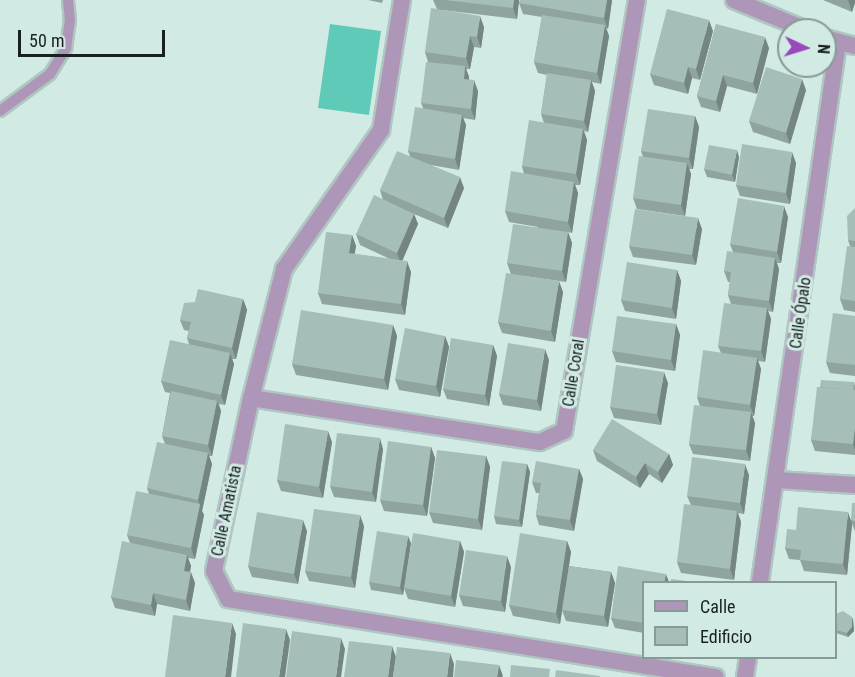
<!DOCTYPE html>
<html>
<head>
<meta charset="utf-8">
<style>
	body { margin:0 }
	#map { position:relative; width:855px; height:677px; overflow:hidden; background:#d1eae4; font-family:"Roboto Condensed",sans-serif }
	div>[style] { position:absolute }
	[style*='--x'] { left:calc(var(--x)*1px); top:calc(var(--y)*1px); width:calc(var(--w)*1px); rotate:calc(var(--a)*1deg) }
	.green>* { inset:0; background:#5ecab7 }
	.roads { filter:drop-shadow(2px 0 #b0c6c1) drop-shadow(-2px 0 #b0c6c1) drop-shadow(0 2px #b0c6c1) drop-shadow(0 -2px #b0c6c1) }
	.service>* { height:10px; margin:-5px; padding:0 5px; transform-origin:5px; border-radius:5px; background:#ae96b9 }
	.minor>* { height:16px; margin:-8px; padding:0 8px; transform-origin:8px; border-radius:8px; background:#ae96b9 }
	.wall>* { inset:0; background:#8fa39f }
	.shaded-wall>* { inset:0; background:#748582 }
	.building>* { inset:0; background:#a6beb9 }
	span { translate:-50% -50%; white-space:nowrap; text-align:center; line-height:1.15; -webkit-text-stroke:6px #d1eae4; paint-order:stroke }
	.street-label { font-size:16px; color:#18211f }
	.legend { position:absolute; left:642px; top:581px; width:195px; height:78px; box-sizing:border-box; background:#d1eae4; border:2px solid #879a95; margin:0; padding:8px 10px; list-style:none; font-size:18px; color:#18211f }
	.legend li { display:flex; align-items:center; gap:12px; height:30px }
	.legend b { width:30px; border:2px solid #879a95 }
	.north { position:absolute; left:777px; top:18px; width:60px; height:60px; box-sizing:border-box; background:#d1eae4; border:2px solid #879a95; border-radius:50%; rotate:94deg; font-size:16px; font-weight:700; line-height:24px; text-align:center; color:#18211f }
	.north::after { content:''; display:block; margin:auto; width:21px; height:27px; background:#9949ba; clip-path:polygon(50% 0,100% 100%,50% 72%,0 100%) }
	.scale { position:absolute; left:18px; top:30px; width:147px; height:27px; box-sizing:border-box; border:3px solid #18211f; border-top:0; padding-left:8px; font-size:18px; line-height:21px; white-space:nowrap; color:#18211f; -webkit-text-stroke:4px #d1eae4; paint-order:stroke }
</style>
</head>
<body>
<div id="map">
	<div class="green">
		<i style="clip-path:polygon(330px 24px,381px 31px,369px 115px,318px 108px)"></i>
	</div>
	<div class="roads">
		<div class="service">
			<i style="--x:0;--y:111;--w:62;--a:-36.5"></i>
			<i style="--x:50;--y:74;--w:31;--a:-58"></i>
			<i style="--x:66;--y:48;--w:28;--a:-82"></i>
			<i style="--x:70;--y:20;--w:20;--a:-96"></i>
		</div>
		<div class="minor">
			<i style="--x:402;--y:0;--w:132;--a:99.2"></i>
			<i style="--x:381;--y:130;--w:169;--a:124.9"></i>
			<i style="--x:284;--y:269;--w:133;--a:104.3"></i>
			<i style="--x:251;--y:398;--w:177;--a:102.1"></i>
			<i style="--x:214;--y:571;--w:31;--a:63"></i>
			<i style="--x:228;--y:599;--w:494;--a:9.1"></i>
			<i style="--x:734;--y:0;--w:78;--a:22.6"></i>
			<i style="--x:825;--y:38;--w:31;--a:15"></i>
			<i style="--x:251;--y:398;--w:292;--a:8.7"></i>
			<i style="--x:540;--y:442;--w:26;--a:-25"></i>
			<i style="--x:564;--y:431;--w:437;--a:-80.4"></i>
			<i style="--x:777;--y:480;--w:78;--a:3.7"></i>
			<i style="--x:760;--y:582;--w:545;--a:-81.77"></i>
			<i style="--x:745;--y:677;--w:19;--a:-81"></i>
		</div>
	</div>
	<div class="wall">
		<i style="clip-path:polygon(368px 0,383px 0,382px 3px)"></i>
		<i style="clip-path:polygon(433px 0,519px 0,517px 19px,442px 10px,484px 27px,481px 48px,474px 47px,470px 69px,466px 69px,469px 77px,469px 79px,478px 91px,475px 120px,463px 118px,466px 125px,459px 170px,431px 165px,464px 188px,448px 228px,414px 214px,418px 224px,402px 260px,411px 272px,405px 315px,322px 304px,318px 293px,352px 235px,356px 246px,354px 254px,390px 259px,360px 245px,356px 234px,383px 200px,380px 190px,410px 156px,408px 151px,423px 108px,421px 103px,428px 62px,425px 52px,437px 9px)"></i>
		<i style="clip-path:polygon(520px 0,612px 0,608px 29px,606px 28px,609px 36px,601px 84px,592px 82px,595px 91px,588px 132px,584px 131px,587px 140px,580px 185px,575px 185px,578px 193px,572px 233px,568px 232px,572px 243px,566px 282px,524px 276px,563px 292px,555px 342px,502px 333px,498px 322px,511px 274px,507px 263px,538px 227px,509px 222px,505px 211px,524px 174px,522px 166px,544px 123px,541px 114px,547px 75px,538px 73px,534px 62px,542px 17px,523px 14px,519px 3px)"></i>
		<i style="clip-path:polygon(823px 0,855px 0,852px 12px)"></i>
		<i style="clip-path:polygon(716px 24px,769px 48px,757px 94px,727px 86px,720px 112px,701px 107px,697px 96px)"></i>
		<i style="clip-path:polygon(713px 31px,700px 80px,692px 78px,688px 94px,654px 85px,650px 74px)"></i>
		<i style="clip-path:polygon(806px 90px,790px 144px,753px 132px,749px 121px)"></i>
		<i style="clip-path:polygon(695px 116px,699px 127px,693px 169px,689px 169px,691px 174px,685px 216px,637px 209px,633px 198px,643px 157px,641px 151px)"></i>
		<i style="clip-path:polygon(739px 157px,735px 182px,707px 177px,704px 169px)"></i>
		<i style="clip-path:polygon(796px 163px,790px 204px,740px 196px,736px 185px)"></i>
		<i style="clip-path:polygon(855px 208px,855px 312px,844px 310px,840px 299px,850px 246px,848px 240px)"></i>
		<i style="clip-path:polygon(788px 217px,781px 263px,777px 263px,779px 269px,773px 312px,768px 311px,771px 319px,765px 362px,758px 361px,761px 369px,754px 416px,752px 416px,755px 423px,750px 461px,693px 454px,689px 444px,700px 406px,697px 397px,721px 353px,718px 346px,731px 304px,728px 295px,730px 282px,728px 282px,724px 271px,733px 252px,730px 244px)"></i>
		<i style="clip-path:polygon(702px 229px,696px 265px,633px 257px,629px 246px)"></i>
		<i style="clip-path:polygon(677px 270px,681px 281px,676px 319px,625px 311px,621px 300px)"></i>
		<i style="clip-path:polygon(243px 299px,247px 310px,236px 359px,232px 359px,234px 364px,225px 405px,219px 404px,221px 411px,212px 456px,209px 456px,212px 464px,202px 511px,204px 515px,195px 559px,188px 558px,191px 566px,190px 572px,195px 583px,190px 611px,157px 604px,155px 616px,115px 608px,111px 597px,130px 543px,127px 535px,149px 494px,147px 488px,165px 444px,162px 436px,170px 393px,165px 392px,161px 381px,189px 344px,187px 338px,189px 331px,184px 330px,180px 320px)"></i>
		<i style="clip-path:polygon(855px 316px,855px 376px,830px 373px,826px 362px)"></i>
		<i style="clip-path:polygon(676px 324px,680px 335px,675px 371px,616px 362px,612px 351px)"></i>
		<i style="clip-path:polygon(393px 325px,397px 336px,388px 390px,296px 375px,292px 364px)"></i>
		<i style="clip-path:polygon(445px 336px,449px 347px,440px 397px,399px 390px,395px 379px)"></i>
		<i style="clip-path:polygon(493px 345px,497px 356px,489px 406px,447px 399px,443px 389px)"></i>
		<i style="clip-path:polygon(549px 360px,541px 411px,503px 405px,499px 394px)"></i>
		<i style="clip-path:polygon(854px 382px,855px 386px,855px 384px,855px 455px,815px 451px,811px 440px,820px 387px)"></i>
		<i style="clip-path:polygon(668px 383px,661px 425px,614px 418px,610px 407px)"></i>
		<i style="clip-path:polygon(332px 442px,323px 498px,281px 491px,277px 480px)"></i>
		<i style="clip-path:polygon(431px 447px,435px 458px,427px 516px,384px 511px,380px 500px)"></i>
		<i style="clip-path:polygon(383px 449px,376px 502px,334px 497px,330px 486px)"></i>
		<i style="clip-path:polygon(593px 450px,669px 454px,673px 465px,662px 483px,649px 474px,640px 488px,597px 461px)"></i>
		<i style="clip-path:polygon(486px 456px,490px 467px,482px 530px,433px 523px,429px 512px)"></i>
		<i style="clip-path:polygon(527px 464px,530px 472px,522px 527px,496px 524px,494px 516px)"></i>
		<i style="clip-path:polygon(579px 469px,583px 479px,574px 531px,539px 525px,536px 515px,539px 493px,536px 493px,532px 482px)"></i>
		<i style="clip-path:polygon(749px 475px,744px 514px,738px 513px,741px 522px,734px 580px,681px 573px,677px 562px,691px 505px,687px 496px)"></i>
		<i style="clip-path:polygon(855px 503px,855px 531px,852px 524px,847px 575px,804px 571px,800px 560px,789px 559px,785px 548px,796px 530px,851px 519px)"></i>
		<i style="clip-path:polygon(364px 526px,355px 588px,309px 581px,305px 571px)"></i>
		<i style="clip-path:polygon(307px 531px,298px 584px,252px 577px,248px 566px)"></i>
		<i style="clip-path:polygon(460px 541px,464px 552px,455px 607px,408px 599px,404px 588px,403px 595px,371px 590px,369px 582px,411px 543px,406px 577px)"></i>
		<i style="clip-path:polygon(567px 541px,571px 552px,569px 566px,611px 572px,615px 583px,608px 627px,566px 621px,562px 610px,566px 586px,560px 624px,513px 616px,509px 605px)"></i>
		<i style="clip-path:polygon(511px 567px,505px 612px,463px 606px,459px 595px)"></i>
		<i style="clip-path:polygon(644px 582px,644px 633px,615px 628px,611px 618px)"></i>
		<i style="clip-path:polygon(836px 614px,853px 620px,854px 631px,848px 637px,836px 633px)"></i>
	</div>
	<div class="shaded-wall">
		<i style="clip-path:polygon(514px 0,519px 0,517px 19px,513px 8px)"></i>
		<i style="clip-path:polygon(607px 0,612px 0,608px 29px,604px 18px)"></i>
		<i style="clip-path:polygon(848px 0,855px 0,855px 3px,852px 12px)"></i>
		<i style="clip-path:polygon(480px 16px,484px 27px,481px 48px,477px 37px)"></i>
		<i style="clip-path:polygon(709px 20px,713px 31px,700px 80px,696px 69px)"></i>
		<i style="clip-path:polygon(605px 25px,609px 36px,601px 84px,597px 73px)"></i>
		<i style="clip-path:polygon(470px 36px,474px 47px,470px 69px,466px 58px)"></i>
		<i style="clip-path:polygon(765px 37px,769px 48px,757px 94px,753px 83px)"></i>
		<i style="clip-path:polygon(465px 66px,469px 77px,468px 90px,464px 79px)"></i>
		<i style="clip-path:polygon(688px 67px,692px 78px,688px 94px,684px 83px)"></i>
		<i style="clip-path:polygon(723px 75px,727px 86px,720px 112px,716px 101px)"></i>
		<i style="clip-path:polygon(802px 79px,806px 90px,790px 144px,786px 133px)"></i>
		<i style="clip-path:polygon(474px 80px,478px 91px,475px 120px,471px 109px)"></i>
		<i style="clip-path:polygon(591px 80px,595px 91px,588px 132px,584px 121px)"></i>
		<i style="clip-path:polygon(462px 115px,466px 125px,459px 170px,455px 159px)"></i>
		<i style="clip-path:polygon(695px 116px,699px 127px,693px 169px,689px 158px)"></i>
		<i style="clip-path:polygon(583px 129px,587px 140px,580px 185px,576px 174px)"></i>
		<i style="clip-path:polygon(737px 150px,739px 157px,735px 182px,732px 175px)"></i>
		<i style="clip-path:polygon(792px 152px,796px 163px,790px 204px,786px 193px)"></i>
		<i style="clip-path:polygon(687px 163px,691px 174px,685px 216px,681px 205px)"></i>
		<i style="clip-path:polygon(460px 177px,464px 188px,448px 228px,444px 218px)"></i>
		<i style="clip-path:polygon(574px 182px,578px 193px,572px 233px,568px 222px)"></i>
		<i style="clip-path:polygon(784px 206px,788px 217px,781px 263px,777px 252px)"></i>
		<i style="clip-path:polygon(414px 214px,418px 224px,401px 264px,397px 253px)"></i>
		<i style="clip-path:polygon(698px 218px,702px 229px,696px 265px,692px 255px)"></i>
		<i style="clip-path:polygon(568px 232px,572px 243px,566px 282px,562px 271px)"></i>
		<i style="clip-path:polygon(352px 235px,356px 246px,353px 264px,349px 253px)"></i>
		<i style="clip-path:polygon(775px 258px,779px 269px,773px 312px,769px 301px)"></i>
		<i style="clip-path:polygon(407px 261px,411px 272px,405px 315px,401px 304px)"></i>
		<i style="clip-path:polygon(677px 270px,681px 281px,676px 319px,672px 308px)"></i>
		<i style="clip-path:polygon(559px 281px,563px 292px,555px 342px,551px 331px)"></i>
		<i style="clip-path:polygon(243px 299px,247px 310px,236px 359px,232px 348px)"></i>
		<i style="clip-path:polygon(767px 308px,771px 319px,765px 362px,761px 351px)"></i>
		<i style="clip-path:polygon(676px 324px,680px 335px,675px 371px,671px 360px)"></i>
		<i style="clip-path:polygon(393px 325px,397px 336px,388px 390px,384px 379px)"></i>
		<i style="clip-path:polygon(445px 336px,449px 347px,440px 397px,436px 386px)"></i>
		<i style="clip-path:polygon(493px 345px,497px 356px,489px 406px,485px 395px)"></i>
		<i style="clip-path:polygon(545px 349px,549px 360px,541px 411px,537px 400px)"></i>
		<i style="clip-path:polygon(230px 353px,234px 364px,225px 405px,221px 395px)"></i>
		<i style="clip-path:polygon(757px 358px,761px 369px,754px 416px,750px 405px)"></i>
		<i style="clip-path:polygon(664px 372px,668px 383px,661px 425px,657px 414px)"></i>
		<i style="clip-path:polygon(217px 401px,221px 411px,212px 456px,208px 445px)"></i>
		<i style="clip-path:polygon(751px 412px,755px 423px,750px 461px,746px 450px)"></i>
		<i style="clip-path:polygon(855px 428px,855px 450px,853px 444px)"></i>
		<i style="clip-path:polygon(328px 431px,332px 442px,323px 498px,319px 487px)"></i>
		<i style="clip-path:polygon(380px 438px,383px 449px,376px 502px,372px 492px)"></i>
		<i style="clip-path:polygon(431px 447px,435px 458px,427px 516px,423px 505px)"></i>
		<i style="clip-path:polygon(208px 453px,212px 464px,202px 511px,204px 515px,195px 559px,191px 548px,200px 505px,198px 500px)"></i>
		<i style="clip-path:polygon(669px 454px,673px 465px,662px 483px,658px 472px)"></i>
		<i style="clip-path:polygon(486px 456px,490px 467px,482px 530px,478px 519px)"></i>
		<i style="clip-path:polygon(645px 463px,649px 474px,640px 488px,636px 477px)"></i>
		<i style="clip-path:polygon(527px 464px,530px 472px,522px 527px,519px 520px)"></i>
		<i style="clip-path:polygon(745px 464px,749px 475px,744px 514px,740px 503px)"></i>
		<i style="clip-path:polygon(579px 469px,583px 479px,574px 531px,570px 520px)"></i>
		<i style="clip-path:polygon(737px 511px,741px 522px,734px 580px,730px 569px)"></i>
		<i style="clip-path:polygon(848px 512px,852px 524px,847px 575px,843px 564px)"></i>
		<i style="clip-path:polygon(360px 515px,364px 526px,355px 588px,351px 577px)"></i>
		<i style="clip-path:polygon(303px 520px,307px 531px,298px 584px,294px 574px)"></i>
		<i style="clip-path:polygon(408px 536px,411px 543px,403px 595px,400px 587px)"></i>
		<i style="clip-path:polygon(460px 541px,464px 552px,455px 607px,451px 596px)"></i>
		<i style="clip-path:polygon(567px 541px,571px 552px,560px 624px,556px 613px)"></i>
		<i style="clip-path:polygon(187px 555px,191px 566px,188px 582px,184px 571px)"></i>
		<i style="clip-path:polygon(507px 556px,511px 567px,505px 612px,501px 601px)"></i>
		<i style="clip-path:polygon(191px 572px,195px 583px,190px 611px,186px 600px)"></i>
		<i style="clip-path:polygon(611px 572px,615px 583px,608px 627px,604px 616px)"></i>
		<i style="clip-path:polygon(666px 574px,669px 582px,664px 582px)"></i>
		<i style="clip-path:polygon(153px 593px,157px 604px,155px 616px,151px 605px)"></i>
		<i style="clip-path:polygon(852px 617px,853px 620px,854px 631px,848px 637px,847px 633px)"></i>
		<i style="clip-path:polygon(232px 623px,236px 634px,231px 677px,225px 677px)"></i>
		<i style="clip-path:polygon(286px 629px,290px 640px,285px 677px,279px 677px)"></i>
		<i style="clip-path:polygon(341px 638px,345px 649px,341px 677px,336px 677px)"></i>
		<i style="clip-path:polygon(392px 646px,396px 657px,393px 677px,388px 677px)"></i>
		<i style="clip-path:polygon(450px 653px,454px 664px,453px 677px,447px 677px)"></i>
		<i style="clip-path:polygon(499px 665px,503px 676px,502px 677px,497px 677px)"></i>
	</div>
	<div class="building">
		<i style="clip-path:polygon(445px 0,514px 0,513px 8px)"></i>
		<i style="clip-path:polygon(520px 0,607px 0,604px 18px,519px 3px)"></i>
		<i style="clip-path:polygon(431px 8px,480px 16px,477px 37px,470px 36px,466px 58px,425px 52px)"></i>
		<i style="clip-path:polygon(667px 9px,709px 20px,696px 69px,688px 67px,684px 83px,650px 74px)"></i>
		<i style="clip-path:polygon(542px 15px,605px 25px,597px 73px,534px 62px)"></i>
		<i style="clip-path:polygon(716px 24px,765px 37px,753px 83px,723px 75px,716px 101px,697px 96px)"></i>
		<i style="clip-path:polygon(426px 62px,465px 66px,464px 79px,474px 80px,471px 109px,421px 103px)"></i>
		<i style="clip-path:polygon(766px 67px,802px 79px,786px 133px,749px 121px)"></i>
		<i style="clip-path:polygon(547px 73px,591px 80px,584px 121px,541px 114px)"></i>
		<i style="clip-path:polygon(415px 107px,462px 115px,455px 159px,408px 151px)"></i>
		<i style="clip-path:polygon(648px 109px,695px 116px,689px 158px,641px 151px)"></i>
		<i style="clip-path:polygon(529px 120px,583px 129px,576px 174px,522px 166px)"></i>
		<i style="clip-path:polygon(742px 144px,792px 152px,786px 193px,736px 185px)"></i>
		<i style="clip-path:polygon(709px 145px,737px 150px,732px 175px,704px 169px)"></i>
		<i style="clip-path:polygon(397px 151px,460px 177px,444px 218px,380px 190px)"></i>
		<i style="clip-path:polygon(639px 156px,687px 163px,681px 205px,633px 198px)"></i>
		<i style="clip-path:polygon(511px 171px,574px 182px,568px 222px,505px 211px)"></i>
		<i style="clip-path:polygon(374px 195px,414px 214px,397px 253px,356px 234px)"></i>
		<i style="clip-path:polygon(738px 198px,784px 206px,777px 252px,730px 244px)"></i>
		<i style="clip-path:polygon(855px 208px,855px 241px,848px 240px,847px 216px)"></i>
		<i style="clip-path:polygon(635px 209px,698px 218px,692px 255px,629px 246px)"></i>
		<i style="clip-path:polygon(513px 224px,568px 232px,562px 271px,507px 263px)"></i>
		<i style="clip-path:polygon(326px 232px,352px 235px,349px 253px,407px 261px,401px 304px,318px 293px)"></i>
		<i style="clip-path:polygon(847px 246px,855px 247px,855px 301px,840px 299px)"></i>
		<i style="clip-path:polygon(727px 251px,775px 258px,769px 301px,728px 295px,731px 272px,724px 271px)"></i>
		<i style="clip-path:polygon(627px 262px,677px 270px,672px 308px,621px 300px)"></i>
		<i style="clip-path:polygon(506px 273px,559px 281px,551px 331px,498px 322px)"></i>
		<i style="clip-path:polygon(198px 289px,243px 299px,232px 348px,187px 338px,191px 322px,180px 320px,184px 303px,195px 302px)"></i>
		<i style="clip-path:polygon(724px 303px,767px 308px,761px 351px,718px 346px)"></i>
		<i style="clip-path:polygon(301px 310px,393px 325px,384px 379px,292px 364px)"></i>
		<i style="clip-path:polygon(833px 313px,855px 316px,855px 365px,826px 362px)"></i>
		<i style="clip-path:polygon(617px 316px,676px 324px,671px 360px,612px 351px)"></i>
		<i style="clip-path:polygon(405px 328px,445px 336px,436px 386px,395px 379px)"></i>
		<i style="clip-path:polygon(451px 338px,493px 345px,485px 395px,443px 389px)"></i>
		<i style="clip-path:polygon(170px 340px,230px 353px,221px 395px,161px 381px)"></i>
		<i style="clip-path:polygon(508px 343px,545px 349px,537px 400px,499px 394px)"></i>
		<i style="clip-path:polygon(703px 350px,757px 358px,750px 405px,697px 397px)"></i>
		<i style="clip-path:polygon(616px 365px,664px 372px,657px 414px,610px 407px)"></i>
		<i style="clip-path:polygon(821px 380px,854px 382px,853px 390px,820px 387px)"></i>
		<i style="clip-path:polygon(817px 387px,855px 390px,855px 427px,853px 444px,811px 440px)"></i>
		<i style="clip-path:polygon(171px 391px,217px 401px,208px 445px,162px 436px)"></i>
		<i style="clip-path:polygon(694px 405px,751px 412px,746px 450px,689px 444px)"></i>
		<i style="clip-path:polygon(612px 419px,669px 454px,658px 472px,645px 463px,636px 477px,593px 450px)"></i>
		<i style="clip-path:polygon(285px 424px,328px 431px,319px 487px,277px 480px)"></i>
		<i style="clip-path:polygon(337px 433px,380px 438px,372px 492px,330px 486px)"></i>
		<i style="clip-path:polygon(388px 441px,431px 447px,423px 505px,380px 500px)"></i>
		<i style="clip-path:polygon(157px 442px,208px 453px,198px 500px,147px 488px)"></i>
		<i style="clip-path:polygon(437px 450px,486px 456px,478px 519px,429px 512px)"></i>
		<i style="clip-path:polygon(692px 457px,745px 464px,740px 503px,687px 496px)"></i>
		<i style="clip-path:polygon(502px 461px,527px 464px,519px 520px,494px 516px)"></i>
		<i style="clip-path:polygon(536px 461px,579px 469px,570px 520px,536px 515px,541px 483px,532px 482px)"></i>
		<i style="clip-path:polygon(136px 491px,200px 504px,191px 548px,127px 535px)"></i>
		<i style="clip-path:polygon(852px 503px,855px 503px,855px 521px,851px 520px)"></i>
		<i style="clip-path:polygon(684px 504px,737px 511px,730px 569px,677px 562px)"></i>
		<i style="clip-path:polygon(798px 507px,848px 512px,843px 564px,800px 560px,801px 550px,785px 548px,787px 529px,796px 530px)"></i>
		<i style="clip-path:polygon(314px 509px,360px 515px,351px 577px,305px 571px)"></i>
		<i style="clip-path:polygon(257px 512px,303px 520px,294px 574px,248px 566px)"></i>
		<i style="clip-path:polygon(377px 531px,408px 536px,400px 587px,369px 582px)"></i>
		<i style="clip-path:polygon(413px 533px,460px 541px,451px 596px,404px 588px)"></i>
		<i style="clip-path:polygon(520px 533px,567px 541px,556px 613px,509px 605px)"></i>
		<i style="clip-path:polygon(122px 541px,187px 555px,184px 571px,191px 572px,186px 600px,153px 593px,151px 605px,111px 597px)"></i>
		<i style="clip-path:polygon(466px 550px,507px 556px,501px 601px,459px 595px)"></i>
		<i style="clip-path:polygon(569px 566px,611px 572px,604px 616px,562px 610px)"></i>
		<i style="clip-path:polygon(618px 566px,666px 574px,664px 582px,644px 582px,644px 623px,611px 618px)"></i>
		<i style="clip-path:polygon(671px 579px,694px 582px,671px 582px)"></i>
		<i style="clip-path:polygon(843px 611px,852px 617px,852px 627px,847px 633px,836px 630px,836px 614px)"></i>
		<i style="clip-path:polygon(173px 615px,232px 623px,225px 677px,165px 677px)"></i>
		<i style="clip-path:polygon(243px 623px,286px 629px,279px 677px,236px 677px)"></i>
		<i style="clip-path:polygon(292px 631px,341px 638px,336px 677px,286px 677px)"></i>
		<i style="clip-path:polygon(349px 641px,392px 646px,388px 677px,344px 677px)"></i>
		<i style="clip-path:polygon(397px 647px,450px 653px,447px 677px,393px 677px)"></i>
		<i style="clip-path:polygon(456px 660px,499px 665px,497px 677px,454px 677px)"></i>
		<i style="clip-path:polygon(511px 665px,550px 669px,549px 677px,510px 677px)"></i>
		<i style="clip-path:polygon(556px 670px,600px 676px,600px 677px,555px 677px)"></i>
	</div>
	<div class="street-label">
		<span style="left:801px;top:313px;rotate:-82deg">Calle Ópalo</span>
		<span style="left:574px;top:373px;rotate:-81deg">Calle Coral</span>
		<span style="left:227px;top:511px;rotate:-78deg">Calle Amatista</span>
	</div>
	<ul class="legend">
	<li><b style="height:8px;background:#ae96b9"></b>Calle</li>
	<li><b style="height:16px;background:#a6beb9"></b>Edificio</li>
	</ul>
	<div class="north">N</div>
	<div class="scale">50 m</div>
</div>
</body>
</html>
